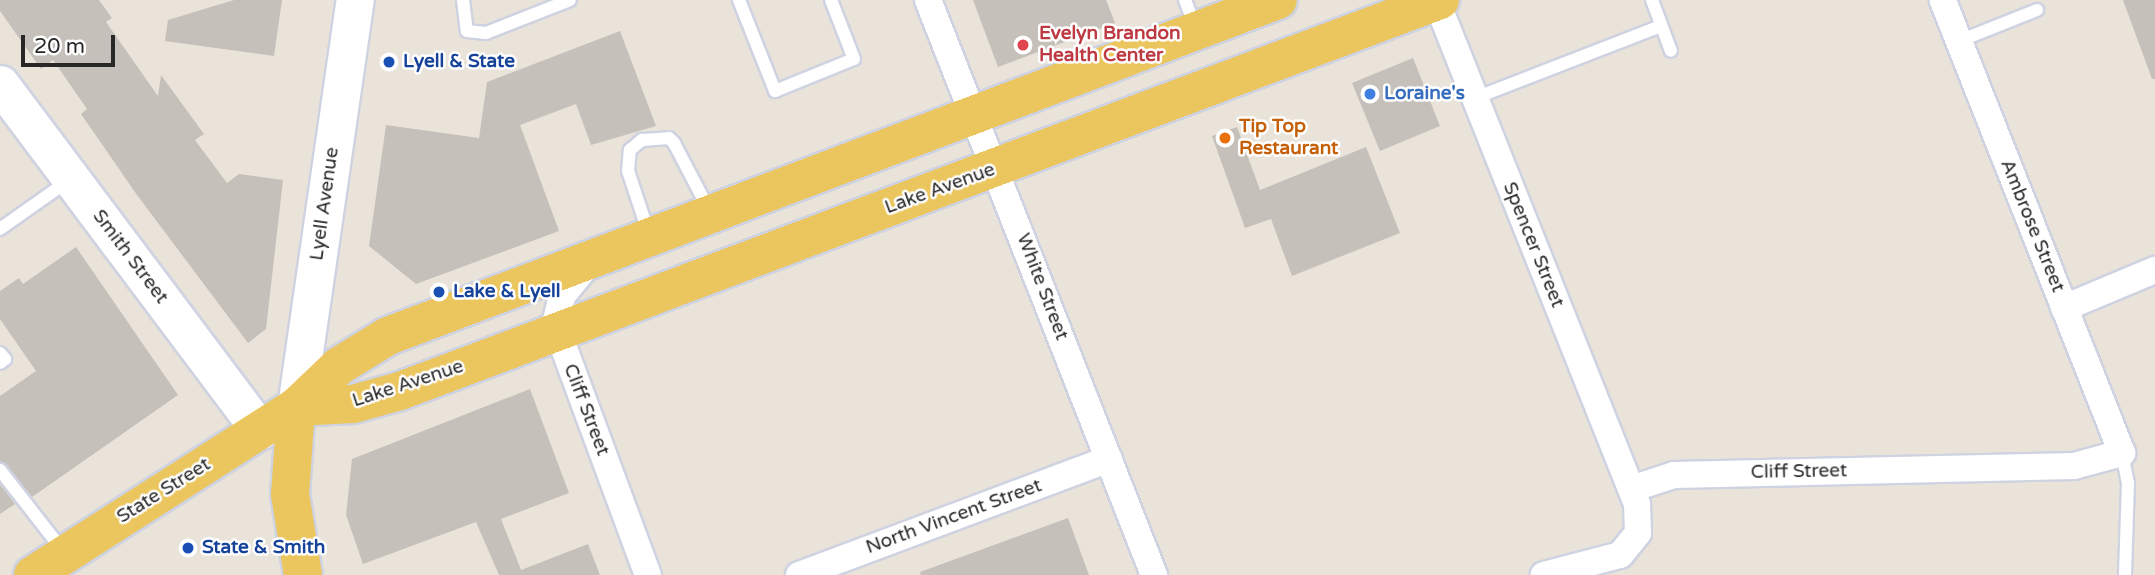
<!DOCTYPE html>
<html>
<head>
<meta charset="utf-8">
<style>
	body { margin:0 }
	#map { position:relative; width:2155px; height:575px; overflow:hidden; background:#eae3da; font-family:"Varela Round",sans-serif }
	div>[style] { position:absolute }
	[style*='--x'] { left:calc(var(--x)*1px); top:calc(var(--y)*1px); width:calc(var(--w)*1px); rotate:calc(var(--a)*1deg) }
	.building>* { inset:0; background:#c5c0b9 }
	.roads { filter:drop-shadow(2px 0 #cfd3e1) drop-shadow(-2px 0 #cfd3e1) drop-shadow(0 2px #cfd3e1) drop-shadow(0 -2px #cfd3e1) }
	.lane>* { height:12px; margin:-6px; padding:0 6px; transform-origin:6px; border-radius:6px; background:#fff }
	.street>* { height:26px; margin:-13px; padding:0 13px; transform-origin:13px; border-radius:13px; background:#fff }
	.secondary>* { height:37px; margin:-18.5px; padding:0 18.5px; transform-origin:18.5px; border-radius:18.5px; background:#fff }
	.primary>* { height:38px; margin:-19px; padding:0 19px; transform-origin:19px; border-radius:19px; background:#ebc65e }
	.dots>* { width:19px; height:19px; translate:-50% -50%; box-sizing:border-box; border:4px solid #fff; border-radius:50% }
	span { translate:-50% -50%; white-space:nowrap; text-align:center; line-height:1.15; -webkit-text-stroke:5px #fff; paint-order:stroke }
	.health-label { font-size:19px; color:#be3a42; font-weight:700 }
	.left { translate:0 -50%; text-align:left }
	.transit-label { font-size:19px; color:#164399; font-weight:700 }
	.shop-label { font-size:19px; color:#366cbe; font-weight:700 }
	.food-label { font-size:19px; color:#c56008; font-weight:700 }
	.street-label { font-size:19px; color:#282828 }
	.scale { position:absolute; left:21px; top:35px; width:94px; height:32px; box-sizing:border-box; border:4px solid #282828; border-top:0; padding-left:9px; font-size:21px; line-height:24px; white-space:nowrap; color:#282828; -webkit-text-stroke:5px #fff; paint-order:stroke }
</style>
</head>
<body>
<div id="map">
	<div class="building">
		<i style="clip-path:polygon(0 0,99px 0,112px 18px,106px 22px,158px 96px,161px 75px,204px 134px,195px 140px,227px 183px,239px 174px,283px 180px,266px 329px,248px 343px,137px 195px,81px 114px,87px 109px,53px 60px,41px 69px,0 11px)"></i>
		<i style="clip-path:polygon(234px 0,282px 0,274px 56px,165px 41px,168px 20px)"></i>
		<i style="clip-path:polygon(973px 0,1106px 0,1115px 23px,998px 67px)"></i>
		<i style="clip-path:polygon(2123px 0,2155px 0,2155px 79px,2152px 79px)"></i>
		<i style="clip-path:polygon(620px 31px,656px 126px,591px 145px,576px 104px,520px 125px,559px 231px,416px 284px,369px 246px,386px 125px,479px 138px,487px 82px)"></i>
		<i style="clip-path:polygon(1413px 58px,1440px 126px,1380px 151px,1352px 83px)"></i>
		<i style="clip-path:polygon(1237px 127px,1260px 190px,1366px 147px,1400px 233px,1292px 276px,1271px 219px,1245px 228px,1212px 136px)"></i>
		<i style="clip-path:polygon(76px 247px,178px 395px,32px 497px,0 461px,0 396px,36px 371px,0 319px,0 291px,19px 278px,23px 284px)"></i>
		<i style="clip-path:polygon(530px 389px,569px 493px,501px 519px,521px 570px,588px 544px,600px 575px,499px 575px,476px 522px,363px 564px,346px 515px,352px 459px)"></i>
		<i style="clip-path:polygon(0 484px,15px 504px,0 514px)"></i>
		<i style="clip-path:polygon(1068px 518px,1089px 575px,921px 575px,920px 572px)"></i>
	</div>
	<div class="roads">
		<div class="lane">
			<i style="--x:463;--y:0;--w:31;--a:83"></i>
			<i style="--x:467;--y:31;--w:19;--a:6"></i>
			<i style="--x:486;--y:33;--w:90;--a:-21.4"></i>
			<i style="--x:739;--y:0;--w:98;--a:68.4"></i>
			<i style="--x:775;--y:91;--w:85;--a:-22.1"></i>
			<i style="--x:854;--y:59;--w:63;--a:-111.3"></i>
			<i style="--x:1185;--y:0;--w:28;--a:69"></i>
			<i style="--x:1652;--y:0;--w:54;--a:69.6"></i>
			<i style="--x:1959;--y:41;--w:84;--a:-21.7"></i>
			<i style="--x:1475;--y:98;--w:199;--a:-21.2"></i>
			<i style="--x:0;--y:229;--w:83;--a:-35.2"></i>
			<i style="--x:649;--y:234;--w:66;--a:-108.4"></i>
			<i style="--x:628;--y:171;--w:21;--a:-85"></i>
			<i style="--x:630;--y:150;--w:16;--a:-40"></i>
			<i style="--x:642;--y:140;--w:27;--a:-4"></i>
			<i style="--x:669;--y:138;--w:7;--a:45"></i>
			<i style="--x:674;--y:143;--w:76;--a:62.4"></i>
			<i style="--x:0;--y:353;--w:8;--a:50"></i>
			<i style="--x:5;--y:359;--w:6;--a:141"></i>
			<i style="--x:2122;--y:453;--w:31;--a:79"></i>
			<i style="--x:2128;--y:483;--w:92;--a:91.9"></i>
			<i style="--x:0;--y:470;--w:103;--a:52.1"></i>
		</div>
		<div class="street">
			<i style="--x:928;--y:0;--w:618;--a:68.54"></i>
			<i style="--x:1436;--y:0;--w:543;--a:68.26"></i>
			<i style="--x:1637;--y:504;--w:29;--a:88"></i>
			<i style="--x:1638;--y:533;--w:28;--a:129"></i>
			<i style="--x:1620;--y:555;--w:79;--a:165.3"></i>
			<i style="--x:589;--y:263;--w:43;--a:129.3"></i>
			<i style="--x:562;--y:296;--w:29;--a:104"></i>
			<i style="--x:555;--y:324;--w:268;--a:69.7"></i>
			<i style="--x:2064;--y:308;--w:99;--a:-22.7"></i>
			<i style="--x:1631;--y:489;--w:45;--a:-18"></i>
			<i style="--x:1674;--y:475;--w:400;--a:-1.3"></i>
			<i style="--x:2074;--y:466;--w:50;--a:-15.2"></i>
			<i style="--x:2122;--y:453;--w:487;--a:-111.6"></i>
			<i style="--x:799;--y:575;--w:331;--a:-20.5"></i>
		</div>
		<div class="secondary">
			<i style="--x:0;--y:84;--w:433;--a:53.1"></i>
			<i style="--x:296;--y:407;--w:411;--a:-81.8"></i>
		</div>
		<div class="primary">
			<i style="--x:296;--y:407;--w:57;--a:-3"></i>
			<i style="--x:353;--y:404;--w:49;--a:-15.5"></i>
			<i style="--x:400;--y:391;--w:1111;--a:-20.6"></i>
			<i style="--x:296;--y:407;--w:87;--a:93.9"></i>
			<i style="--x:290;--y:494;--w:82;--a:80.9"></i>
			<i style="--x:33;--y:575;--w:312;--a:-32.6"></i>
			<i style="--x:296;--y:407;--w:59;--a:-43.6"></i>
			<i style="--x:339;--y:366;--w:57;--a:-31.5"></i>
			<i style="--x:388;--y:336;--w:951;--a:-20.68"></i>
		</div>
	</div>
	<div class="dots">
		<i style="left:1023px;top:45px;background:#e0444e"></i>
		<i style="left:389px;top:62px;background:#1a4fb4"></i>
		<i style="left:1370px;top:94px;background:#3f7fe0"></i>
		<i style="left:1225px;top:138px;background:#e8710a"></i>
		<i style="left:439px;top:292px;background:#1a4fb4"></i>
		<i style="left:188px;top:548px;background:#1a4fb4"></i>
	</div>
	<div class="health-label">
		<span class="left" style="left:1039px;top:45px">Evelyn Brandon<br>Health Center</span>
	</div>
	<div class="transit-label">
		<span class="left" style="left:403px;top:62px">Lyell &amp; State</span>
		<span class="left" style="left:453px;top:292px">Lake &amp; Lyell</span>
		<span class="left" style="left:202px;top:548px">State &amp; Smith</span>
	</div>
	<div class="shop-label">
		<span class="left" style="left:1384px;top:94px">Loraine's</span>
	</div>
	<div class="food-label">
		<span class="left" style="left:1239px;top:138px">Tip Top<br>Restaurant</span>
	</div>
	<div class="street-label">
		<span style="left:940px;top:189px;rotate:-20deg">Lake Avenue</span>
		<span style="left:325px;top:204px;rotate:-82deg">Lyell Avenue</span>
		<span style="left:2032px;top:226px;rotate:68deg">Ambrose Street</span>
		<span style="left:1533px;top:245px;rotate:68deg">Spencer Street</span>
		<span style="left:130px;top:257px;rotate:53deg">Smith Street</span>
		<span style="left:1042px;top:287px;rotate:69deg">White Street</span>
		<span style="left:408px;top:384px;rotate:-18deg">Lake Avenue</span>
		<span style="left:586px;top:410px;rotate:69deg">Cliff Street</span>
		<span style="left:1799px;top:472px;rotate:-1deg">Cliff Street</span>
		<span style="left:164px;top:491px;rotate:-32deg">State Street</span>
		<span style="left:954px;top:517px;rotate:-20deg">North Vincent Street</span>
	</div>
	<div class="scale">20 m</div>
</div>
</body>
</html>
